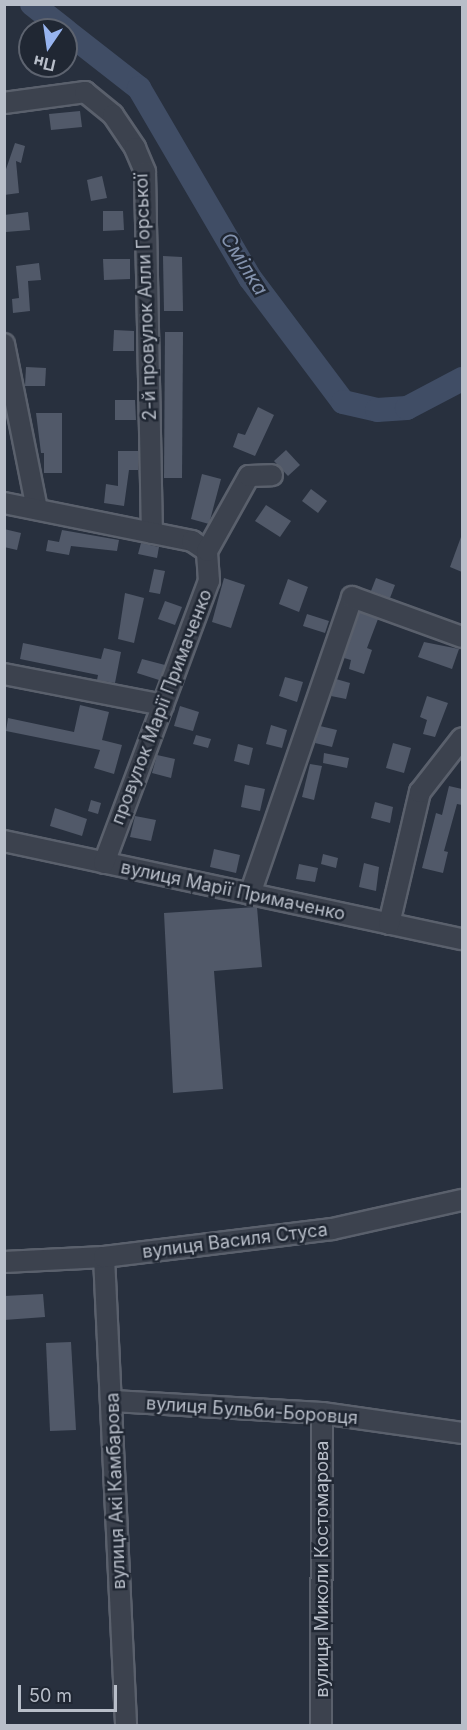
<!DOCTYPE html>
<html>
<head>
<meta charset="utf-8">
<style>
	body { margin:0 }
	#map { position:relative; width:467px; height:1730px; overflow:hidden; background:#28303e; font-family:Inter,sans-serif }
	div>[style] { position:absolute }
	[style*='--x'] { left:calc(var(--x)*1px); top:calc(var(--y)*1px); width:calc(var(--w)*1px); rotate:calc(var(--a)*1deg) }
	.river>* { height:24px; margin:-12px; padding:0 12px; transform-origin:12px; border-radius:12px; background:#404d65 }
	.building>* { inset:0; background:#515969 }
	.roads { filter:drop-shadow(2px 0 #5a606c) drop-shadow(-2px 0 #5a606c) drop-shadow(0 2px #5a606c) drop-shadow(0 -2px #5a606c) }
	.minor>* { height:20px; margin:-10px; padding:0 10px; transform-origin:10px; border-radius:10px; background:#3c424e }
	span { translate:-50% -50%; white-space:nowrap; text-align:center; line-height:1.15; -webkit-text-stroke:5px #202733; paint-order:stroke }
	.street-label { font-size:18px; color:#b8bec9 }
	.water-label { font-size:20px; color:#8392ad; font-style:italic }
	.frame { position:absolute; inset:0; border:6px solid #b8bec9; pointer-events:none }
	.north { position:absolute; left:18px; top:18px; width:60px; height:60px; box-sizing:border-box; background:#202733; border:2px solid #5d636f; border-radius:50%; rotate:193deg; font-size:16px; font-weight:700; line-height:24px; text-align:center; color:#b8bec9 }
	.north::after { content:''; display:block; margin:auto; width:21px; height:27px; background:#97b4ef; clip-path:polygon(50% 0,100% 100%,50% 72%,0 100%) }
	.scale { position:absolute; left:18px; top:1685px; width:99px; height:27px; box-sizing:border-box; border:3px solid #b8bec9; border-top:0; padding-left:8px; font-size:18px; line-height:21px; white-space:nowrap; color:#b8bec9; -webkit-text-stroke:4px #202733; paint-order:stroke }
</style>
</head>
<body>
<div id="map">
	<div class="river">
		<i style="--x:32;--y:4;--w:42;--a:38.2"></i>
		<i style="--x:66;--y:31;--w:93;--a:38"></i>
		<i style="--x:139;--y:88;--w:220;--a:59.7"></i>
		<i style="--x:250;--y:278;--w:155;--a:53.1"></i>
		<i style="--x:343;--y:402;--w:35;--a:13"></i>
		<i style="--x:377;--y:410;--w:30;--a:-4"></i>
		<i style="--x:407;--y:408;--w:62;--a:-27.8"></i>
	</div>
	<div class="building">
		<i style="clip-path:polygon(80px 111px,82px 127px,51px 130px,49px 114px)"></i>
		<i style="clip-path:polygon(15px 143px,25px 146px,21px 163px,16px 161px,19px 193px,4px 195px,4px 175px)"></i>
		<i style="clip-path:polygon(102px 176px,107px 198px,91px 201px,87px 180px)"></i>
		<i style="clip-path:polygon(103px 211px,123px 211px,124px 230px,103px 231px)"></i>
		<i style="clip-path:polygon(28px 212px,30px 230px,6px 232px,4px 215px)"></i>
		<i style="clip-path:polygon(163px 256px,182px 257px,183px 311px,164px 311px)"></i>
		<i style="clip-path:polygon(103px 259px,130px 259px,130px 279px,104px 280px)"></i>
		<i style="clip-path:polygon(39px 263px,41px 280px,28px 281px,30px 311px,13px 313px,12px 299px,19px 298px,16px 266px)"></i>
		<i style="clip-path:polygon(114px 330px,134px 331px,134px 351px,113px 351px)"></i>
		<i style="clip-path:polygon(165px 332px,183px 332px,182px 478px,164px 478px)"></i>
		<i style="clip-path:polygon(26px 367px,46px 368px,45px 386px,25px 386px)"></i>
		<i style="clip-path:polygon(115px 400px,135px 400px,136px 420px,115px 420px)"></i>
		<i style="clip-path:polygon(258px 407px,274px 415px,255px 456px,233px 447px,238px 433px,245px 435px)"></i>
		<i style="clip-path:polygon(36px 413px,62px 413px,62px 473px,44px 473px,44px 453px,41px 453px)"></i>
		<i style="clip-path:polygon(286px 450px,300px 465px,288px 476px,274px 461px)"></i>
		<i style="clip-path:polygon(118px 451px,138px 451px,138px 470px,129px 470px,124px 506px,104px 503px,106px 484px,118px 486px)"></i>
		<i style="clip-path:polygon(202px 474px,221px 479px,209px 524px,191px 519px)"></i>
		<i style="clip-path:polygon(311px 489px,327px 501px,318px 513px,302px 501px)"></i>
		<i style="clip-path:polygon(266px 505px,291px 521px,280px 537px,255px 521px)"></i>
		<i style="clip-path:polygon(4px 529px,21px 533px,17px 550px,4px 547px)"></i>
		<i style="clip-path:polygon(62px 530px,119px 540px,117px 551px,71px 546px,69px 555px,46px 551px,48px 540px,59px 542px)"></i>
		<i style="clip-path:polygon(461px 537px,462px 538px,462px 572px,450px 567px)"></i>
		<i style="clip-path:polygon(141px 543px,159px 547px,157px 558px,138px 554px)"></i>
		<i style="clip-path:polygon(154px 569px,165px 571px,160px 594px,149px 592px)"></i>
		<i style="clip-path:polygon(224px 578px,245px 585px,231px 628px,212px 622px)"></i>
		<i style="clip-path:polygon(376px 578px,395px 585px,390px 598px,371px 591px)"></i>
		<i style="clip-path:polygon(288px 579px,308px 587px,299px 612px,279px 604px)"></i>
		<i style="clip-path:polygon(125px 593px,144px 598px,134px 643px,118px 639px)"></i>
		<i style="clip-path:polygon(165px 601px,182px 607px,175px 625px,158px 619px)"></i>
		<i style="clip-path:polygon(359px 612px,378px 619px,367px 648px,372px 650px,364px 674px,349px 669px,351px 660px,344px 658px)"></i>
		<i style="clip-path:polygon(307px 614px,329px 621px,325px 633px,303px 626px)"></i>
		<i style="clip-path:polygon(424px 642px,459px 649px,452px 669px,418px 657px)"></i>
		<i style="clip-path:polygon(23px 643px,101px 659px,104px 648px,121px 652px,115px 683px,97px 680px,98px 675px,20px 659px)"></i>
		<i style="clip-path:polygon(142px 659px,165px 665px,159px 680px,137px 673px)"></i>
		<i style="clip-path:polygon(285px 677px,303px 682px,297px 702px,279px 696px)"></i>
		<i style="clip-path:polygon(336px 679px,350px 683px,346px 699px,331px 696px)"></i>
		<i style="clip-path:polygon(427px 696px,448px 703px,435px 737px,423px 734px,427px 720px,420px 717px)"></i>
		<i style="clip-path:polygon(80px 705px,109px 712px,102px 740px,122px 745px,114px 774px,94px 768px,100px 750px,6px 731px,8px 718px,74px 732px)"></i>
		<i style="clip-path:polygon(180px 706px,199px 712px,193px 731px,174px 726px)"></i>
		<i style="clip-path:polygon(271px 725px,287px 730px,282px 748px,266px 744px)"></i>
		<i style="clip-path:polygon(320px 726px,337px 730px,332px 747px,315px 743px)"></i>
		<i style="clip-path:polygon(196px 735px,211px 739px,208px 748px,193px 744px)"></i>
		<i style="clip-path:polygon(393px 743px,411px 748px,404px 773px,386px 768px)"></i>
		<i style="clip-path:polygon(238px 744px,253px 748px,249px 765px,234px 761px)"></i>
		<i style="clip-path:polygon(324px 753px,349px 758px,347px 768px,323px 763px)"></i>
		<i style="clip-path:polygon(157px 755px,175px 759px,171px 778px,152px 773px)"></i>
		<i style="clip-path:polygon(310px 764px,322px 766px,314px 800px,302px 797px)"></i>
		<i style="clip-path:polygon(245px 785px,265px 789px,260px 811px,241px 807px)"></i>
		<i style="clip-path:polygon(449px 786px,462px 789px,462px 805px,457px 804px,444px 851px,448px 852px,443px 873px,422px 868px,436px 813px,442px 815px)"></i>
		<i style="clip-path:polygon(91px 800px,101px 803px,98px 814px,88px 811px)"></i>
		<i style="clip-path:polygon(375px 802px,393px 807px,390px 823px,371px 818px)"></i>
		<i style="clip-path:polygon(55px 808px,87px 819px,82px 836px,50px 826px)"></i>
		<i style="clip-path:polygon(135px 816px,156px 820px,151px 841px,130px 837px)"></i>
		<i style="clip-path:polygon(214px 849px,240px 855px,236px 873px,210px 867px)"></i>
		<i style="clip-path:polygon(323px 854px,338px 858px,336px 868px,321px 864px)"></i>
		<i style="clip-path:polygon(364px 863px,379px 867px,376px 891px,359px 887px)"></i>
		<i style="clip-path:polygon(299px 864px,318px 868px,315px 882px,296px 879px)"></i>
		<i style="clip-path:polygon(257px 907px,262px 967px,214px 971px,223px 1089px,173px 1093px,164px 913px)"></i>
		<i style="clip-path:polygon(43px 1294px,45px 1317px,4px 1320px,4px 1296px)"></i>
		<i style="clip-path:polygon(71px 1342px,76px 1430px,50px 1431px,46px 1343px)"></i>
	</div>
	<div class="roads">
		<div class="minor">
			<i style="--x:4;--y:103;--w:82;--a:-7.7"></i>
			<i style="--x:85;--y:92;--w:36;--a:39"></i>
			<i style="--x:113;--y:115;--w:40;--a:56"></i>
			<i style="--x:135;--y:148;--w:26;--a:67"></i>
			<i style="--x:145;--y:172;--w:361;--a:88.9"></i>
			<i style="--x:4;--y:344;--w:168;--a:78.7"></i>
			<i style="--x:4;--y:503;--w:192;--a:11.4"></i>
			<i style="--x:192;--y:541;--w:18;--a:34"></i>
			<i style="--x:4;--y:674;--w:162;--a:11"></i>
			<i style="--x:4;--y:841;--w:468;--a:12.1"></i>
			<i style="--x:104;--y:863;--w:301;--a:-69.6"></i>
			<i style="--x:209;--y:581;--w:30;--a:-94"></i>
			<i style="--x:207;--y:551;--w:86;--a:-60.8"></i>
			<i style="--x:249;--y:476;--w:23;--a:-2"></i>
			<i style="--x:250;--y:894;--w:314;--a:-71"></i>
			<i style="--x:352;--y:597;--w:117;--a:20"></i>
			<i style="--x:389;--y:924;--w:136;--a:-76.8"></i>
			<i style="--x:420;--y:792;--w:68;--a:-52.1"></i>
			<i style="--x:104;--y:1257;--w:470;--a:87.3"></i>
			<i style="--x:4;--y:1262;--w:100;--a:-2.9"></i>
			<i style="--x:104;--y:1257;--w:230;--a:-7"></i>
			<i style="--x:332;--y:1229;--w:133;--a:-12.6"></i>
			<i style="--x:113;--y:1401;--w:209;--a:3.3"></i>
			<i style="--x:322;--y:1413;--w:141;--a:8.1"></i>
			<i style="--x:321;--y:1726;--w:313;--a:-89.8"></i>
		</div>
	</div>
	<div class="street-label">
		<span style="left:146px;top:297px;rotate:-92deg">2-й провулок Алли Горської</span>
		<span style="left:162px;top:707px;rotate:-69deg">провулок Марії Примаченко</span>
		<span style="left:233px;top:891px;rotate:12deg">вулиця Марії Примаченко</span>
		<span style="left:235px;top:1241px;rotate:-7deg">вулиця Василя Стуса</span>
		<span style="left:252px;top:1411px;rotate:4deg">вулиця Бульби-Боровця</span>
		<span style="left:116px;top:1491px;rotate:-92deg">вулиця Акі Камбарова</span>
		<span style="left:322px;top:1569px;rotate:-90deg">вулиця Миколи Костомарова</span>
	</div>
	<div class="water-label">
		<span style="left:244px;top:264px;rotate:58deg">Смілка</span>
	</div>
	<div class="frame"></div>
	<div class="north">Пн</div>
	<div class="scale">50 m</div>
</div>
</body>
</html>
